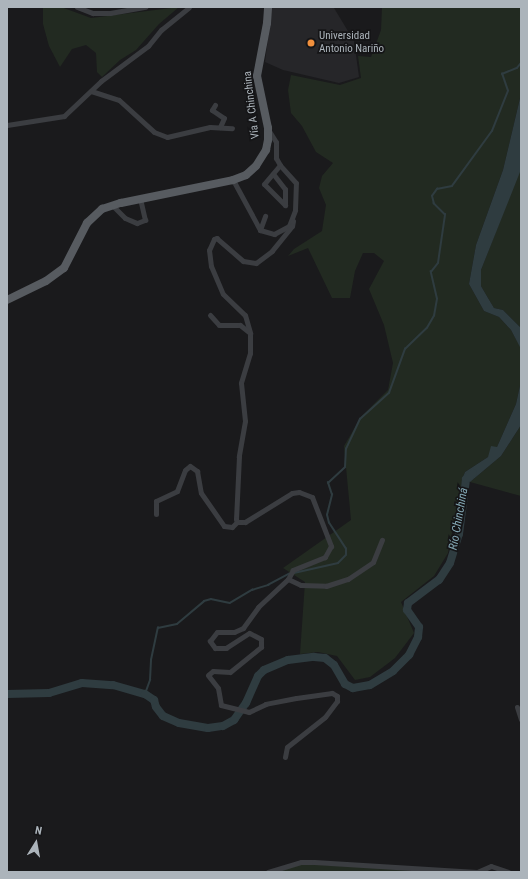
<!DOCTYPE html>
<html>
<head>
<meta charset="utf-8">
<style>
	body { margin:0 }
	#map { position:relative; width:528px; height:879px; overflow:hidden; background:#1a1a1c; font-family:"Roboto Condensed",sans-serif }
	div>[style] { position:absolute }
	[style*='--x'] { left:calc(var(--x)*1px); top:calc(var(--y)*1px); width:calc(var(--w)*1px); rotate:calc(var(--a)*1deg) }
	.built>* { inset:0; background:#262629 }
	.green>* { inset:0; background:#222a21 }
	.water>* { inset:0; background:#2f3c40 }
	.stream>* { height:1.5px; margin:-0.75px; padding:0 0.75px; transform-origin:0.75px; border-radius:0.75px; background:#2f3c40 }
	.river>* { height:8px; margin:-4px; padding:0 4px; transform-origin:4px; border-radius:4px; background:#2f3c40 }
	.street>* { height:5px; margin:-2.5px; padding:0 2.5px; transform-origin:2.5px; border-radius:2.5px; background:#3b3d41 }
	.primary>* { height:8px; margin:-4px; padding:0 4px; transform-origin:4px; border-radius:4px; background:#575b60 }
	.dots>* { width:11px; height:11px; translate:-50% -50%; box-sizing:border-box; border:2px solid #151517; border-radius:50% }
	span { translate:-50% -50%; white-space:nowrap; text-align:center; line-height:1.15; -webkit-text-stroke:3.5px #151517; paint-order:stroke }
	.poi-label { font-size:11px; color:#acb4bb }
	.left { translate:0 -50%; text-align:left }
	.street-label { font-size:11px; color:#acb4bb }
	.water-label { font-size:12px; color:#84a8b5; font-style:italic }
	.frame { position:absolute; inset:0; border:8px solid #acb4bb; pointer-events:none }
	.north { position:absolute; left:16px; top:823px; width:40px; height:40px; -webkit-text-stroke:3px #151517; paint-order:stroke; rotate:11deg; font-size:11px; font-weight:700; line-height:16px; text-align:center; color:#acb4bb }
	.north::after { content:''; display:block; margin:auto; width:14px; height:18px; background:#acb4bb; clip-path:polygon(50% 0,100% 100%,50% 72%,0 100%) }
</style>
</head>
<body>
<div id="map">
	<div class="built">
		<i style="clip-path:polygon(272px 7px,334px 8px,354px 41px,359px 77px,339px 83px,283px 70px,265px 62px)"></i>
	</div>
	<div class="green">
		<i style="clip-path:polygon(43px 7px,61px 7px,91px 18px,179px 7px,159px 24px,136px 50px,120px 60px,102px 77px,97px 72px,96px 53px,86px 45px,72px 49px,60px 67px,49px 46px,43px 24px)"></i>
		<i style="clip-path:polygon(382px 7px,521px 7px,521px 94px,503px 170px,476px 245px,469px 284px,484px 311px,499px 317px,511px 330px,521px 348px,521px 381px,516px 404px,497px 447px,488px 457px,465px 472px,463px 477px,448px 553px,434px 576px,401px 602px,414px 633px,395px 658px,370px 677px,355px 680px,337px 656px,318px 652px,300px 654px,305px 582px,283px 568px,351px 520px,344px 446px,361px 417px,388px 390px,393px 363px,384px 325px,369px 289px,384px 261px,374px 253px,363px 253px,355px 271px,350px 298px,332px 298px,308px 248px,288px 256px,294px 249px,322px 231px,326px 205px,319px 188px,322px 176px,333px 163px,316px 152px,302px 126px,291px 113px,288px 90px,291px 75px,340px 85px,361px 78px,358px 56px,371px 57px,381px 30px)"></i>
		<i style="clip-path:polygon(521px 167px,521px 328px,503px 310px,494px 308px,488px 298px,481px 286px,481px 270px)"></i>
		<i style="clip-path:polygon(521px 425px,521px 496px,470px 482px,501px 456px)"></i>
		<i style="clip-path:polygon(301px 864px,456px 872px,274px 872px)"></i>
	</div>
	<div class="water">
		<i style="clip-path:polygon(521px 94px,520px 172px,481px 270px,481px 286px,488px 298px,494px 308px,503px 310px,521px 328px,521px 349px,511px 330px,499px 317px,484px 311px,469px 284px,476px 245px,503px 170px)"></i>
		<i style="clip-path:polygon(521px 381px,521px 425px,501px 456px,470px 482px,463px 477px,465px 472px,488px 457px,491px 446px,497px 447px,516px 404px)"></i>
	</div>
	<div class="stream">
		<i style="--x:294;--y:573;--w:45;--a:-12.8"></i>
		<i style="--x:338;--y:563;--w:11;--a:-45"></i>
		<i style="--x:346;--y:555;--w:6;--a:-90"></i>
		<i style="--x:346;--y:549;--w:31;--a:-123"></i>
		<i style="--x:329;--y:523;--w:8;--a:-104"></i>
		<i style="--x:327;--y:515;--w:21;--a:-76"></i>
		<i style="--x:332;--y:495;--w:13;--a:-108"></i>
		<i style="--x:328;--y:483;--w:23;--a:-43"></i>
		<i style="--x:345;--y:467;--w:18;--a:-87"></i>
		<i style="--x:346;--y:449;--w:33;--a:-65"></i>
		<i style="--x:360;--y:419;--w:39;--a:-42"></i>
		<i style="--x:389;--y:393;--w:47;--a:-70"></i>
		<i style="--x:405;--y:349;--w:30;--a:-44"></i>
		<i style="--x:427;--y:328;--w:14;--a:-60"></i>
		<i style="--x:434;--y:316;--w:17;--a:-80"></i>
		<i style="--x:437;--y:299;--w:28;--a:-103"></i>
		<i style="--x:431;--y:272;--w:11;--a:-52"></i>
		<i style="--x:438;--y:263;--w:49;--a:-81.7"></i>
		<i style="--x:445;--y:215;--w:16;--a:-135"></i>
		<i style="--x:434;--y:204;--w:8;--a:-104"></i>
		<i style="--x:432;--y:196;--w:9;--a:-54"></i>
		<i style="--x:437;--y:189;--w:15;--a:-11"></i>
		<i style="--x:452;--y:186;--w:68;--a:-54"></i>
		<i style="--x:492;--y:131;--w:43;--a:-68.2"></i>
		<i style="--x:508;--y:91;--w:18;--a:-109"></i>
		<i style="--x:502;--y:74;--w:16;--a:-22"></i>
		<i style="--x:517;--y:68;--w:6;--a:-51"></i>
		<i style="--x:145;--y:694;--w:15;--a:-70"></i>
		<i style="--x:150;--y:680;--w:20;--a:-87"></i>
		<i style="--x:151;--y:660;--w:33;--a:-78"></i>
		<i style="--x:158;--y:628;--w:19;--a:-12"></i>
		<i style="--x:177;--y:624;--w:35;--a:-40"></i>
		<i style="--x:204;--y:601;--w:7;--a:-16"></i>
		<i style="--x:211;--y:599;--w:19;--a:12"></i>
		<i style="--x:230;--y:603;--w:26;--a:-31"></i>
		<i style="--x:252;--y:590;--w:17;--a:-17"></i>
		<i style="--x:268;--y:585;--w:24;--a:-28"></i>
	</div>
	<div class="river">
		<i style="--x:7;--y:694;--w:42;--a:-1.4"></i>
		<i style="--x:49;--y:693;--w:34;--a:-17"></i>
		<i style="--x:82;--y:683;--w:31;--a:4"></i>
		<i style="--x:113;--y:685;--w:33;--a:16"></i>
		<i style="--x:145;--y:694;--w:11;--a:34"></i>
		<i style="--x:154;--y:700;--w:7;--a:74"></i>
		<i style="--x:156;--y:707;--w:11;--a:52"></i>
		<i style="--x:163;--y:716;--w:17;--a:24"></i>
		<i style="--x:179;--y:723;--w:29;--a:10"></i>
		<i style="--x:208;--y:728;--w:15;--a:-8"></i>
		<i style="--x:223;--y:726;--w:13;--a:-29"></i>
		<i style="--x:234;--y:720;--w:21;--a:-55"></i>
		<i style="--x:246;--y:703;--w:30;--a:-66"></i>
		<i style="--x:258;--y:676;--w:8;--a:-45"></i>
		<i style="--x:264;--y:670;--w:26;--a:-23"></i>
		<i style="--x:288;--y:660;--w:26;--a:-7"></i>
		<i style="--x:314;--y:657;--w:11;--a:5"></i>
		<i style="--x:325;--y:658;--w:11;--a:38"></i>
		<i style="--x:334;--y:665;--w:22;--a:60"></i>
		<i style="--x:345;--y:684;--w:9;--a:27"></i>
		<i style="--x:353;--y:688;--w:17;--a:-10"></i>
		<i style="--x:370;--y:685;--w:27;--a:-31"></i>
		<i style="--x:393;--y:671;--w:23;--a:-45"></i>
		<i style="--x:409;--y:655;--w:20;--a:-63"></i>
		<i style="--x:418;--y:637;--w:10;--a:-84"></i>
		<i style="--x:419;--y:627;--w:21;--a:-125"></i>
		<i style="--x:407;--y:610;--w:7;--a:-82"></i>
		<i style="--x:408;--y:603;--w:39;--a:-37"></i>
		<i style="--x:439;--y:580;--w:20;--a:-57"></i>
		<i style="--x:450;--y:563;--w:30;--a:-73"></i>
		<i style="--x:459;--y:534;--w:55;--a:-82.7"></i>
		<i style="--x:466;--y:479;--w:9;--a:-41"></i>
	</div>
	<div class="street">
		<i style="--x:77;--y:7;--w:17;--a:21"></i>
		<i style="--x:93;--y:13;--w:17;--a:0"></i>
		<i style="--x:110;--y:13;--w:36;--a:-10"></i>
		<i style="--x:91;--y:91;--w:29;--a:18"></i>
		<i style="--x:119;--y:100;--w:47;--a:42.4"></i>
		<i style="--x:154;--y:132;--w:14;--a:21"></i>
		<i style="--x:167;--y:137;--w:44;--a:-13.1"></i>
		<i style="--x:210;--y:127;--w:22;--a:3"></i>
		<i style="--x:215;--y:105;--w:6;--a:121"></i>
		<i style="--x:212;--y:110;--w:14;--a:34"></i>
		<i style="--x:224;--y:118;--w:10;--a:114"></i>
		<i style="--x:7;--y:125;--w:58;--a:-9"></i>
		<i style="--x:64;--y:116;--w:51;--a:-43.4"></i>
		<i style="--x:101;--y:81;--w:59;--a:-36.7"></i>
		<i style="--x:148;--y:46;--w:21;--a:-51"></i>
		<i style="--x:161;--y:30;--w:36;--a:-39"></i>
		<i style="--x:280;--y:165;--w:25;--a:130"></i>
		<i style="--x:264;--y:184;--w:30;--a:45"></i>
		<i style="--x:274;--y:175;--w:18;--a:52"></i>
		<i style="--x:285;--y:189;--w:16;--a:90"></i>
		<i style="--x:233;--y:180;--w:57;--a:61.6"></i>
		<i style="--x:260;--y:230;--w:15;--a:16"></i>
		<i style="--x:274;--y:234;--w:17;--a:-28"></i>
		<i style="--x:289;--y:226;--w:17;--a:-69"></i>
		<i style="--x:295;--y:210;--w:27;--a:-88"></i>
		<i style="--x:296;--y:183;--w:24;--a:-132"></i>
		<i style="--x:280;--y:165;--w:8;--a:-120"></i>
		<i style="--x:276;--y:158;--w:16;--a:-90"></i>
		<i style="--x:276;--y:142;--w:13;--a:-122"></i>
		<i style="--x:112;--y:205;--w:18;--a:45"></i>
		<i style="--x:125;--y:218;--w:13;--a:23"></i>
		<i style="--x:137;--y:223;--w:9;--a:-21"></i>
		<i style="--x:145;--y:220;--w:22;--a:-103"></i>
		<i style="--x:293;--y:221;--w:5;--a:101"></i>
		<i style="--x:292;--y:226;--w:32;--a:129"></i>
		<i style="--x:272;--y:251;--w:20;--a:143"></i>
		<i style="--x:256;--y:263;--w:13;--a:-171"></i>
		<i style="--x:243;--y:261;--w:35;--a:-139"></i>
		<i style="--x:217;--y:238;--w:3;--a:162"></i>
		<i style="--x:214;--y:239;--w:12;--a:114"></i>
		<i style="--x:209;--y:250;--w:16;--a:83"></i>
		<i style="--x:211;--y:266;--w:30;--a:67"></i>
		<i style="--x:223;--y:294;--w:30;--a:44"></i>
		<i style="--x:245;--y:315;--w:19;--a:74"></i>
		<i style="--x:250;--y:333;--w:20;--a:90"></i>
		<i style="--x:250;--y:353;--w:31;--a:107"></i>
		<i style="--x:241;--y:383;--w:38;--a:84"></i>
		<i style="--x:245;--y:421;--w:36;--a:100"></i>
		<i style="--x:239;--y:456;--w:63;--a:92.7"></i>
		<i style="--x:236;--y:519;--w:3;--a:72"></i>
		<i style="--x:237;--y:522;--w:8;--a:0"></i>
		<i style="--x:245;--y:522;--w:55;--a:-31.7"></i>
		<i style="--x:292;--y:493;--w:7;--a:-8"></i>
		<i style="--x:299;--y:492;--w:14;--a:21"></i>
		<i style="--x:312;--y:497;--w:53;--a:68.8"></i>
		<i style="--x:331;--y:546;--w:13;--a:119"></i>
		<i style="--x:325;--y:557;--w:35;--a:158"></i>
		<i style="--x:293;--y:570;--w:10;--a:119"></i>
		<i style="--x:288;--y:579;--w:14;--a:25"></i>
		<i style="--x:301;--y:585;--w:25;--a:2"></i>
		<i style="--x:326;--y:586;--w:23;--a:-18"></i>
		<i style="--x:348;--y:579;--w:30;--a:-34"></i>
		<i style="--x:373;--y:562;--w:24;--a:-68"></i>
		<i style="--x:260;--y:230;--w:15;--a:-70"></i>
		<i style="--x:210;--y:315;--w:13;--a:48"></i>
		<i style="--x:219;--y:325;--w:21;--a:0"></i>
		<i style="--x:240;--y:325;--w:13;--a:39"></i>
		<i style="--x:156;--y:514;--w:13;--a:-90"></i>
		<i style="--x:156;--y:501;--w:23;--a:-25"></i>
		<i style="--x:177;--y:491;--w:22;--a:-69"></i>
		<i style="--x:185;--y:470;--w:6;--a:-39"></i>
		<i style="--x:190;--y:466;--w:9;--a:36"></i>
		<i style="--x:197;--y:471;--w:22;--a:80"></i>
		<i style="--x:201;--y:493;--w:40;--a:55.1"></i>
		<i style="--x:224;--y:526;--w:8;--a:7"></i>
		<i style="--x:232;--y:527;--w:7;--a:-45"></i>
		<i style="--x:517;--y:707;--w:13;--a:72"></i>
		<i style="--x:285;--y:757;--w:10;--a:-79"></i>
		<i style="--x:287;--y:747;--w:48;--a:-38.3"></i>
		<i style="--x:325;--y:717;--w:20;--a:-53"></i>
		<i style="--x:337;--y:701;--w:5;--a:-90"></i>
		<i style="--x:337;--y:696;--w:6;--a:-149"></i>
		<i style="--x:332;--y:693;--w:36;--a:172"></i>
		<i style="--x:296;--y:698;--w:31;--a:169"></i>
		<i style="--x:266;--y:704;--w:19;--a:155"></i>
		<i style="--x:249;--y:712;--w:29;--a:-166"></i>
		<i style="--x:221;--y:705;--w:17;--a:-100"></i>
		<i style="--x:218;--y:688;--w:16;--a:-128"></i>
		<i style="--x:208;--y:675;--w:6;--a:-39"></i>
		<i style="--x:213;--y:671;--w:17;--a:3"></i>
		<i style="--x:230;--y:672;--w:40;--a:-39"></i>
		<i style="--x:261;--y:647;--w:8;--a:-90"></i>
		<i style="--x:261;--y:639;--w:13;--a:-153"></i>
		<i style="--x:249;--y:633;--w:27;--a:147"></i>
		<i style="--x:226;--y:648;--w:11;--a:180"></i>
		<i style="--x:215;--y:648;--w:9;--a:-126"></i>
		<i style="--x:210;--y:641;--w:11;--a:-52"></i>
		<i style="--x:217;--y:632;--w:17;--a:0"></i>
		<i style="--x:234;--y:632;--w:10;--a:-24"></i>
		<i style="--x:243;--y:628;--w:26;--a:-54"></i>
		<i style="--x:258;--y:607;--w:41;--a:-43"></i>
		<i style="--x:268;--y:872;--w:34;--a:-17"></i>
		<i style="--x:301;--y:862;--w:13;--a:0"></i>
		<i style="--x:314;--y:862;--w:163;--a:3.5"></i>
		<i style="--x:477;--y:872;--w:15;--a:-23"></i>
		<i style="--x:491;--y:866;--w:18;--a:19"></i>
	</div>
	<div class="primary">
		<i style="--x:7;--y:300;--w:43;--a:-26"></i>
		<i style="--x:46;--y:281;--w:22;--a:-36"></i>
		<i style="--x:64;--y:268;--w:51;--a:-62.9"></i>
		<i style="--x:87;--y:223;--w:21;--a:-43"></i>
		<i style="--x:102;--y:209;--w:20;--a:-18"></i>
		<i style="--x:121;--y:203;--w:114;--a:-11.6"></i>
		<i style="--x:233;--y:180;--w:14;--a:-21"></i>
		<i style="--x:246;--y:175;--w:13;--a:-42"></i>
		<i style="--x:256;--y:166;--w:19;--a:-58"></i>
		<i style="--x:266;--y:150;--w:10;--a:-79"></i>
		<i style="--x:268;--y:140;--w:12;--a:-90"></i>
		<i style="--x:268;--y:128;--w:53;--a:-101.9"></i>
		<i style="--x:257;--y:76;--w:54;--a:-79.3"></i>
		<i style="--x:267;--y:23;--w:16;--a:-86"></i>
	</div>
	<div class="dots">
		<i style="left:311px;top:43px;background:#f1903d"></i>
	</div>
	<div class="poi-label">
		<span class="left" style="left:319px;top:43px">Universidad<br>Antonio Nariño</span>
	</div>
	<div class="street-label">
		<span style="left:252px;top:105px;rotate:-97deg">Vía A Chinchina</span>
	</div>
	<div class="water-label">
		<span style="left:459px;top:519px;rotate:-80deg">Río Chinchiná</span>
	</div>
	<div class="frame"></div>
	<div class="north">N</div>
</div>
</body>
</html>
